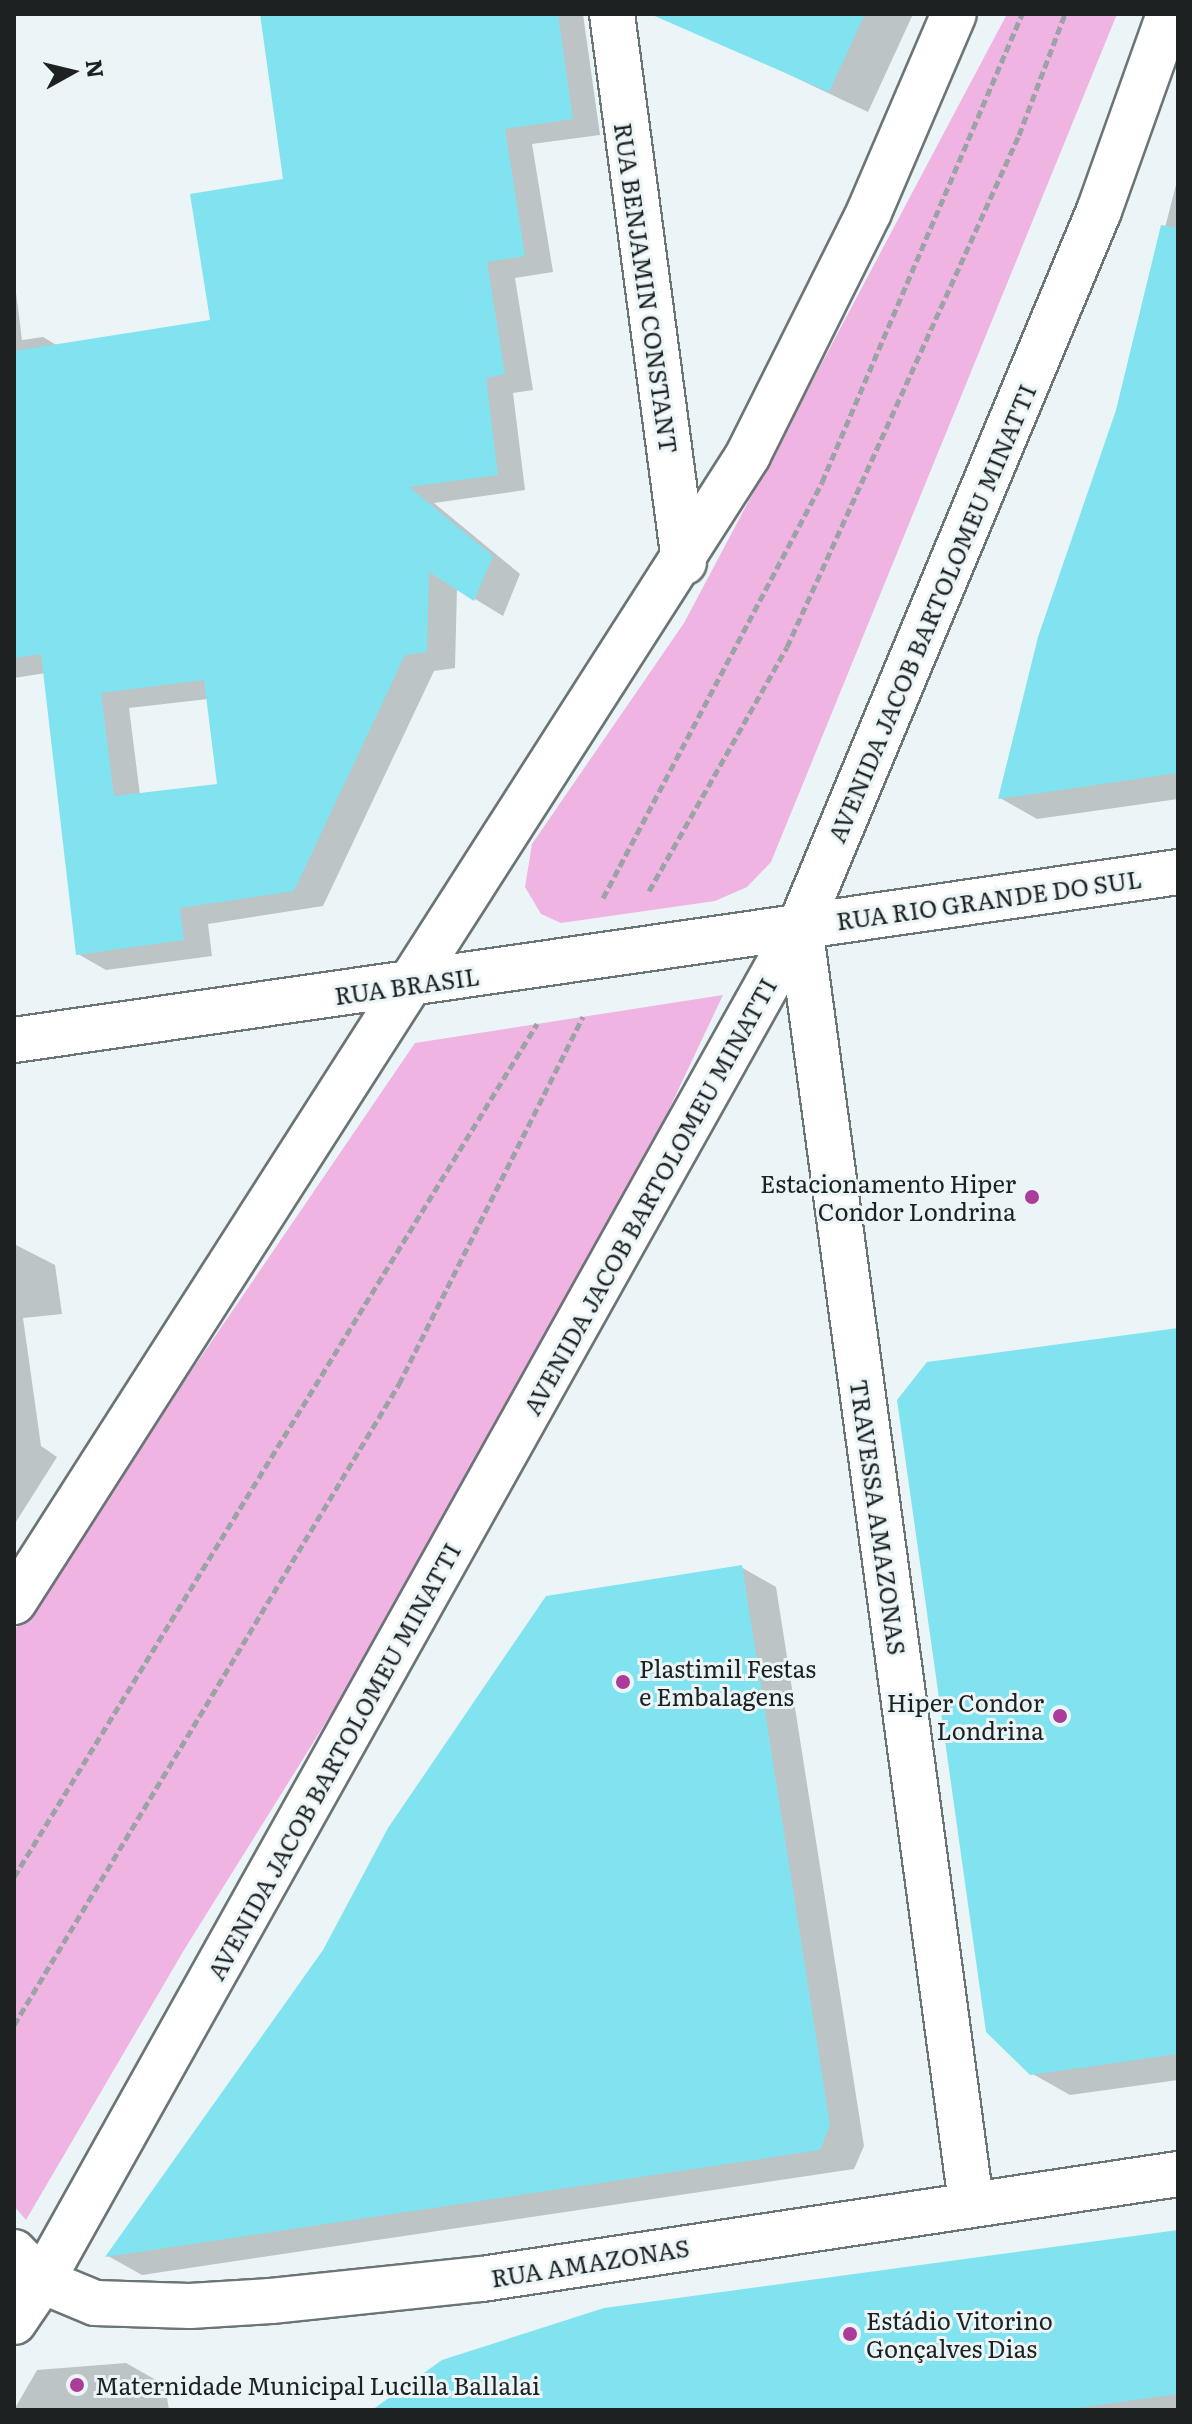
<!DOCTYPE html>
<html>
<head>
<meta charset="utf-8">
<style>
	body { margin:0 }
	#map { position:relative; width:1192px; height:2424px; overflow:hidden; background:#ebf5f7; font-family:Literata,serif }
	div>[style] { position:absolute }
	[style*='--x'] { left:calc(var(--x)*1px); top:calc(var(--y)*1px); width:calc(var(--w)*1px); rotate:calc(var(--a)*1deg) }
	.green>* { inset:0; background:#efb4e2 }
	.shadow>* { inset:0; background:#0003 }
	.building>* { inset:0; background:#82e3f0 }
	.path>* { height:5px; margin-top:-2.5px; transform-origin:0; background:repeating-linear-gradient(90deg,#9ba3a4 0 8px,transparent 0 12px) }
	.roads { filter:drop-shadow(2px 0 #6c7576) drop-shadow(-2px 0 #6c7576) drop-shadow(0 2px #6c7576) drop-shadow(0 -2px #6c7576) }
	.minor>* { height:44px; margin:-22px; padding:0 22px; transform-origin:22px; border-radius:22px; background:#fff }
	.tertiary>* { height:44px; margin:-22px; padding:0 22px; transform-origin:22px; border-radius:22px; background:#fff }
	.primary>* { height:44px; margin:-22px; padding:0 22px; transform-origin:22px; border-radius:22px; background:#fff }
	.dots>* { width:22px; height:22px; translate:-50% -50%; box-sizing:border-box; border:4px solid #ebf5f7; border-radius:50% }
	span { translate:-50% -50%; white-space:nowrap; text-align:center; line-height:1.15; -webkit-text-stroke:6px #ebf5f7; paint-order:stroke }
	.street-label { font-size:24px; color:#1d2121 }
	.poi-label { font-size:24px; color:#1d2121 }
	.right { translate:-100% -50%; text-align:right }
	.left { translate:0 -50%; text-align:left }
	.frame { position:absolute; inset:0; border:16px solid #1d2121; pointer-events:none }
	.north { position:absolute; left:32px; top:32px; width:80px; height:80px; -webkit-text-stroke:6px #ebf5f7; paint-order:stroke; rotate:82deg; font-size:22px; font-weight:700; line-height:32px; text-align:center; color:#1d2121 }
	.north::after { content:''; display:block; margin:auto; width:28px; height:36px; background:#1d2121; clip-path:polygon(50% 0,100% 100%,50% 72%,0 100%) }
</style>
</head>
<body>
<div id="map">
	<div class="green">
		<i style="clip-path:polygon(1007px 14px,1117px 14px,771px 862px,747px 887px,715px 901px,561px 923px,541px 914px,525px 887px,532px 844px,684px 623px)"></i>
		<i style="clip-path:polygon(723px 995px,593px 1270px,470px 1491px,184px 1950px,26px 2220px,14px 2206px,14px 1631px,415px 1043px)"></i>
	</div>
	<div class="shadow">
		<i style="clip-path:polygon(evenodd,262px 14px,583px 14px,600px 135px,532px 144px,553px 272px,515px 278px,533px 390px,513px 393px,525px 490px,434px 503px,520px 574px,503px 616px,457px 588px,455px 668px,434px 671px,323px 906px,208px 924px,212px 956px,106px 970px,78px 954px,46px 673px,14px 678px,14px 277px,22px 340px,43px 337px,58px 346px,212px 321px,285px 181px,262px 14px,208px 699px,219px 786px,140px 795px,129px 708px,208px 699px)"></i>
		<i style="clip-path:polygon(740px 14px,913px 14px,868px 112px,737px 50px)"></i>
		<i style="clip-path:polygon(1178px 177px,1178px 799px,1037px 819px,1000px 798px,1118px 410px)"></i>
		<i style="clip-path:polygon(14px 1244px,55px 1265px,62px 1314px,23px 1318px,41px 1446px,57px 1457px,14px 1525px)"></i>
		<i style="clip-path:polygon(1178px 1330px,1178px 2080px,1070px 2095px,1031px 2073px)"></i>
		<i style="clip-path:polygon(741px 1567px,776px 1587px,864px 2146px,854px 2169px,142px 2275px,108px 2256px,324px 1951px)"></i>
		<i style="clip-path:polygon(1178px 2232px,1178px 2410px,375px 2410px)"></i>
		<i style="clip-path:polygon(126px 2363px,165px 2385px,169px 2410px,14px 2410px,37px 2370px)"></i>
	</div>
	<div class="building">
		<i style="clip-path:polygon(evenodd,260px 14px,558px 14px,573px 119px,505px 129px,525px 256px,487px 262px,505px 374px,486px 378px,498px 475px,409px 487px,493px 556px,474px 601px,429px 572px,427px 652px,405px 655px,294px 891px,180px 908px,184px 940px,76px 955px,41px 654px,14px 658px,14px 351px,210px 320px,190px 194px,283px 179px,260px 14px,204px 680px,217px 784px,114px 796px,101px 693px,204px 680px)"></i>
		<i style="clip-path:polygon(650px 14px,865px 14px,829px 92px)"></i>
		<i style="clip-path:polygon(1161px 225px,1178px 228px,1178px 773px,998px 799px,1038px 637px,1116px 410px)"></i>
		<i style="clip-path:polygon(1178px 1328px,1178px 2054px,1030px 2075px,986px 2032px,897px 1400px,927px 1362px)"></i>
		<i style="clip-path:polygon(742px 1565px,830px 2125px,820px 2150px,105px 2257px,323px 1950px,388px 1828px,546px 1596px)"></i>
		<i style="clip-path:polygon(1178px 2230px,1178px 2394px,1062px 2410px,372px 2410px,442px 2360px,604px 2308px)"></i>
	</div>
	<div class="path">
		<i style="--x:649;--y:891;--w:280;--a:-60.5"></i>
		<i style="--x:787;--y:647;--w:562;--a:-65.62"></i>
		<i style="--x:1019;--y:135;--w:129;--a:-69.2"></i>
		<i style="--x:603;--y:898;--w:470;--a:-62.2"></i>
		<i style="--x:822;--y:482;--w:509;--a:-66.86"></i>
		<i style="--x:14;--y:1877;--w:1001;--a:-58.49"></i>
		<i style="--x:14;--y:2025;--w:748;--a:-59.01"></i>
		<i style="--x:399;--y:1384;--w:411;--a:-63.4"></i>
	</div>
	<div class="roads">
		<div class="minor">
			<i style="--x:800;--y:926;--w:1288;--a:82.37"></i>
			<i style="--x:42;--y:2281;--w:57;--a:22.5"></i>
			<i style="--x:95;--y:2303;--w:95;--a:1.8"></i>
			<i style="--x:190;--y:2306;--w:81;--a:-3.5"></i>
			<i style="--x:271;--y:2301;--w:212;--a:-6"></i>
			<i style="--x:482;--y:2279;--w:704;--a:-8.58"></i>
		</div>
		<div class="tertiary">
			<i style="--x:612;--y:14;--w:553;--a:82.51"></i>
			<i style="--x:14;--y:1040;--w:1176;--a:-8.21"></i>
			<i style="--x:14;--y:2252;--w:40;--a:46"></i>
		</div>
		<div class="primary">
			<i style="--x:14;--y:1602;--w:1362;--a:-57.38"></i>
			<i style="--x:748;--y:455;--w:271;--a:-63.5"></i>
			<i style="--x:869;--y:212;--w:215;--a:-66.8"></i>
			<i style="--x:14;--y:2322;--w:50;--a:-55.7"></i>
			<i style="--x:42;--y:2281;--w:1553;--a:-60.78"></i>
			<i style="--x:800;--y:926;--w:775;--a:-67.31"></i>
			<i style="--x:1099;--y:211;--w:209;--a:-70.4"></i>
		</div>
	</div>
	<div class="dots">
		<i style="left:1032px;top:1197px;background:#ab3c9a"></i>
		<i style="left:623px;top:1682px;background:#ab3c9a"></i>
		<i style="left:1060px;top:1716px;background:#ab3c9a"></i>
		<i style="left:850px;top:2334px;background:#ab3c9a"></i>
		<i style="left:77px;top:2385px;background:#ab3c9a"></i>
	</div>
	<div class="street-label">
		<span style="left:647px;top:288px;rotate:82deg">RUA BENJAMIN CONSTANT</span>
		<span style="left:931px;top:613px;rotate:-67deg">AVENIDA JACOB BARTOLOMEU MINATTI</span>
		<span style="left:989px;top:899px;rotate:-8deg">RUA RIO GRANDE DO SUL</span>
		<span style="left:407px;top:985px;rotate:-8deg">RUA BRASIL</span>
		<span style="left:649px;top:1196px;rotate:-61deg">AVENIDA JACOB BARTOLOMEU MINATTI</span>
		<span style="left:879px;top:1517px;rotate:82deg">TRAVESSA AMAZONAS</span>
		<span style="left:333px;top:1761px;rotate:-61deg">AVENIDA JACOB BARTOLOMEU MINATTI</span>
		<span style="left:590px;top:2262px;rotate:-9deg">RUA AMAZONAS</span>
	</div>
	<div class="poi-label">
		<span class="right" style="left:1016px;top:1197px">Estacionamento Hiper<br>Condor Londrina</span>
		<span class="left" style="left:639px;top:1682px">Plastimil Festas<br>e Embalagens</span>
		<span class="right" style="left:1044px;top:1716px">Hiper Condor<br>Londrina</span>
		<span class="left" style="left:866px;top:2334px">Estádio Vitorino<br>Gonçalves Dias</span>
		<span class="left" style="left:95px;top:2385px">Maternidade Municipal Lucilla Ballalai</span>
	</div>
	<div class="frame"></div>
	<div class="north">N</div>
</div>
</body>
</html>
